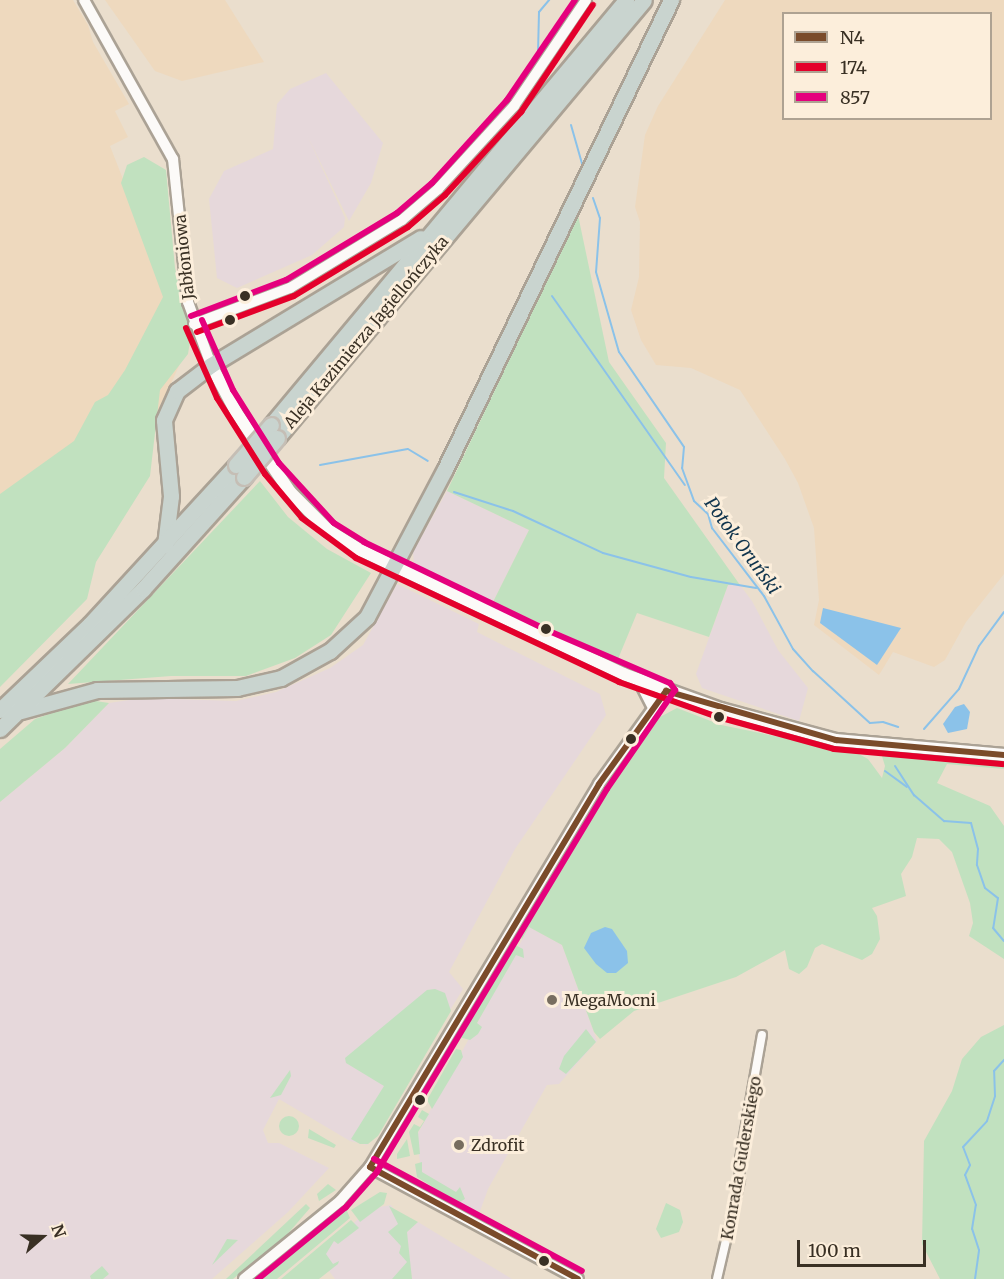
<!DOCTYPE html>
<html>
<head>
<meta charset="utf-8">
<style>
	body { margin:0 }
	#map { position:relative; width:1004px; height:1279px; overflow:hidden; background:#eadecd; font-family:Merriweather,serif }
	div>[style] { position:absolute }
	[style*='--x'] { left:calc(var(--x)*1px); top:calc(var(--y)*1px); width:calc(var(--w)*1px); rotate:calc(var(--a)*1deg) }
	.commercial>* { inset:0; background:#e6d8db }
	.built>* { inset:0; background:#eed9be }
	.green>* { inset:0; background:#c1e1bf }
	.round { border-radius:50% }
	.water>* { inset:0; background:#8bc2e9 }
	.stream>* { height:2px; margin:-1px; padding:0 1px; transform-origin:1px; border-radius:1px; background:#8bc2e9 }
	.roads { filter:drop-shadow(2px 0 #aba295) drop-shadow(-2px 0 #aba295) drop-shadow(0 2px #aba295) drop-shadow(0 -2px #aba295) }
	.minor>* { height:8px; margin:-4px; padding:0 4px; transform-origin:4px; border-radius:4px; background:#fcfaf8 }
	.tertiary>* { height:10px; margin:-5px; padding:0 5px; transform-origin:5px; border-radius:5px; background:#fcfaf8 }
	.secondary>* { height:12px; margin:-6px; padding:0 6px; transform-origin:6px; border-radius:6px; background:#fcfaf8 }
	.motorway>* { height:15px; margin:-7.5px; padding:0 7.5px; transform-origin:7.5px; border-radius:7.5px; background:#c9d4cf }
	.bridges { filter:drop-shadow(2px 0 #c5beb5) drop-shadow(-2px 0 #c5beb5) drop-shadow(0 2px #c5beb5) drop-shadow(0 -2px #c5beb5) }
	.motorway-bridge>* { height:15px; margin:-7.5px; padding:0 7.5px; transform-origin:7.5px; border-radius:7.5px; background:#c9d4cf }
	.bus-1>* { height:6px; margin:-3px; padding:0 3px; transform-origin:3px; border-radius:3px; background:#7a4b2a }
	.bus-2>* { height:6px; margin:-3px; padding:0 3px; transform-origin:3px; border-radius:3px; background:#e4002b }
	.bus-3>* { height:6px; margin:-3px; padding:0 3px; transform-origin:3px; border-radius:3px; background:#e5007d }
	.dots>* { width:16px; height:16px; translate:-50% -50%; box-sizing:border-box; border:3px solid #fceedb; border-radius:50% }
	span { translate:-50% -50%; white-space:nowrap; text-align:center; line-height:1.15; -webkit-text-stroke:6px #fceedb; paint-order:stroke }
	.street-label { font-size:16px; color:#393024 }
	.poi-label { font-size:16px; color:#393024 }
	.left { translate:0 -50%; text-align:left }
	.water-label { font-size:18px; color:#10344d; font-style:italic }
	.legend { position:absolute; left:782px; top:12px; width:210px; height:108px; box-sizing:border-box; background:#fceedb; border:2px solid #aea292; margin:0; padding:8px 10px; list-style:none; font-size:18px; color:#393024 }
	.legend li { display:flex; align-items:center; gap:12px; height:30px }
	.legend b { width:30px; border:2px solid #aea292 }
	.north { position:absolute; left:12px; top:1207px; width:60px; height:60px; -webkit-text-stroke:4px #fceedb; paint-order:stroke; rotate:70deg; font-size:16px; font-weight:700; line-height:24px; text-align:center; color:#393024 }
	.north::after { content:''; display:block; margin:auto; width:21px; height:27px; background:#393024; clip-path:polygon(50% 0,100% 100%,50% 72%,0 100%) }
	.scale { position:absolute; left:797px; top:1240px; width:129px; height:27px; box-sizing:border-box; border:3px solid #393024; border-top:0; padding-left:8px; font-size:18px; line-height:21px; white-space:nowrap; color:#393024; -webkit-text-stroke:4px #fceedb; paint-order:stroke }
</style>
</head>
<body>
<div id="map">
	<div class="commercial">
		<i style="clip-path:polygon(326px 73px,383px 143px,371px 183px,349px 221px,307px 135px,345px 218px,344px 227px,312px 255px,237px 288px,217px 278px,209px 199px,224px 171px,273px 149px,277px 104px,290px 89px)"></i>
		<i style="clip-path:polygon(447px 491px,529px 530px,493px 602px,414px 564px,413px 552px)"></i>
		<i style="clip-path:polygon(397px 584px,479px 624px,477px 632px,600px 694px,606px 715px,515px 849px,449px 972px,463px 989px,367px 1145px,350px 1141px,279px 1099px,263px 1130px,268px 1143px,279px 1143px,329px 1168px,288px 1212px,212px 1279px,0 1279px,0 802px,65px 748px,109px 703px,143px 698px,236px 701px,276px 692px,330px 668px,363px 645px)"></i>
		<i style="clip-path:polygon(728px 585px,740px 585px,752px 601px,778px 650px,808px 688px,799px 721px,702px 688px,696px 674px)"></i>
		<i style="clip-path:polygon(529px 927px,562px 945px,597px 1041px,559px 1084px,547px 1085px,488px 1189px,479px 1214px,423px 1180px,416px 1137px)"></i>
		<i style="clip-path:polygon(391px 1205px,408px 1231px,418px 1222px,512px 1279px,412px 1279px,410px 1264px,393px 1279px,335px 1279px,318px 1256px,369px 1209px)"></i>
	</div>
	<div class="built">
		<i style="clip-path:polygon(0 0,73px 0,88px 25px,93px 42px,129px 104px,115px 111px,128px 137px,110px 146px,188px 345px,125px 489px,0 664px)"></i>
		<i style="clip-path:polygon(105px 0,225px 0,264px 62px,182px 81px,155px 71px)"></i>
		<i style="clip-path:polygon(evenodd,725px 0,1004px 0,1004px 574px,966px 622px,945px 660px,934px 667px,893px 652px,879px 675px,814px 625px,819px 600px,814px 528px,798px 483px,785px 459px,740px 390px,691px 368px,656px 365px,641px 340px,631px 310px,639px 277px,640px 222px,635px 207px,645px 135px,658px 106px,725px 0,784px 14px,990px 14px,990px 118px,784px 118px,784px 14px)"></i>
	</div>
	<div class="green">
		<i style="clip-path:polygon(144px 157px,166px 170px,175px 268px,191px 335px,188px 354px,160px 390px,150px 476px,96px 562px,87px 599px,0 687px,0 494px,74px 441px,95px 402px,108px 395px,125px 370px,163px 297px,121px 183px,127px 165px)"></i>
		<i style="clip-path:polygon(578px 215px,609px 362px,666px 443px,664px 478px,740px 585px,728px 585px,709px 637px,637px 613px,618px 659px,493px 602px,529px 530px,447px 491px)"></i>
		<i style="clip-path:polygon(260px 481px,288px 517px,327px 549px,371px 573px,331px 635px,295px 658px,246px 676px,171px 676px,68px 684px)"></i>
		<i style="clip-path:polygon(89px 700px,109px 703px,65px 748px,0 802px,0 749px,35px 719px)"></i>
		<i style="clip-path:polygon(677px 708px,721px 725px,857px 753px,868px 759px,882px 778px,885px 766px,881px 753px,1002px 761px,1004px 769px,947px 764px,937px 783px,990px 806px,1004px 826px,1004px 959px,969px 936px,973px 923px,970px 903px,952px 852px,939px 839px,917px 838px,912px 857px,901px 874px,906px 896px,872px 908px,877px 916px,880px 939px,872px 954px,862px 960px,822px 944px,815px 948px,807px 967px,799px 974px,789px 969px,785px 950px,736px 977px,634px 1011px,600px 1039px,594px 1032px,562px 945px,529px 927px,522px 939px,519px 934px,596px 807px,660px 717px)"></i>
		<i style="clip-path:polygon(513px 944px,523px 949px,524px 958px,516px 955px,477px 1023px,482px 1027px,478px 1034px,470px 1040px,459px 1037px)"></i>
		<i style="clip-path:polygon(435px 989px,445px 993px,451px 1011px,378px 1136px,368px 1144px,360px 1144px,351px 1139px,384px 1086px,346px 1063px,345px 1058px,427px 990px)"></i>
		<i style="clip-path:polygon(1004px 1025px,1004px 1279px,940px 1279px,922px 1244px,924px 1141px,952px 1091px,962px 1059px,981px 1037px)"></i>
		<i style="clip-path:polygon(586px 1029px,596px 1042px,566px 1074px,559px 1069px,564px 1056px)"></i>
		<i style="clip-path:polygon(456px 1049px,461px 1050px,463px 1057px,432px 1109px,427px 1100px)"></i>
		<i style="clip-path:polygon(290px 1070px,291px 1076px,281px 1095px,270px 1098px)"></i>
		<i style="clip-path:polygon(422px 1110px,429px 1114px,418px 1132px,420px 1154px,414px 1155px,409px 1132px,414px 1124px,420px 1127px,424px 1121px,418px 1117px)"></i>
		<i class="round" style="left:279px;top:1116px;width:20px;height:20px"></i>
		<i style="clip-path:polygon(309px 1129px,336px 1145px,334px 1148px,308px 1138px)"></i>
		<i style="clip-path:polygon(407px 1139px,410px 1156px,397px 1159px,397px 1154px)"></i>
		<i style="clip-path:polygon(422px 1162px,422px 1172px,456px 1192px,460px 1187px,465px 1199px,458px 1203px,417px 1177px,415px 1164px)"></i>
		<i style="clip-path:polygon(396px 1168px,429px 1188px,455px 1204px,398px 1174px,394px 1171px)"></i>
		<i style="clip-path:polygon(328px 1184px,336px 1190px,319px 1201px,317px 1194px)"></i>
		<i style="clip-path:polygon(380px 1192px,387px 1193px,384px 1204px,360px 1222px,351px 1210px)"></i>
		<i style="clip-path:polygon(666px 1203px,680px 1210px,683px 1222px,679px 1232px,661px 1238px,656px 1229px)"></i>
		<i style="clip-path:polygon(306px 1204px,310px 1208px,285px 1237px,233px 1279px,226px 1279px)"></i>
		<i style="clip-path:polygon(353px 1204px,347px 1211px,350px 1218px,277px 1279px,255px 1279px)"></i>
		<i style="clip-path:polygon(389px 1206px,418px 1222px,407px 1232px,412px 1279px,392px 1279px,407px 1262px,399px 1253px,401px 1246px,388px 1232px,398px 1224px)"></i>
		<i style="clip-path:polygon(351px 1220px,359px 1228px,338px 1244px,334px 1241px,326px 1254px,333px 1264px,339px 1261px,338px 1264px,319px 1279px,281px 1279px)"></i>
		<i style="clip-path:polygon(227px 1239px,238px 1240px,212px 1265px)"></i>
		<i style="clip-path:polygon(102px 1266px,109px 1274px,103px 1279px,91px 1279px,90px 1276px)"></i>
	</div>
	<div class="water">
		<i style="clip-path:polygon(823px 608px,901px 628px,877px 665px,820px 623px)"></i>
		<i style="clip-path:polygon(964px 704px,970px 712px,967px 729px,948px 733px,943px 724px,955px 707px)"></i>
		<i style="clip-path:polygon(605px 927px,612px 929px,627px 951px,628px 963px,616px 973px,607px 973px,596px 964px,584px 948px,591px 933px)"></i>
	</div>
	<div class="stream">
		<i style="--x:538;--y:53;--w:41;--a:-88.6"></i>
		<i style="--x:539;--y:12;--w:16;--a:-50"></i>
		<i style="--x:571;--y:125;--w:44;--a:74.1"></i>
		<i style="--x:593;--y:198;--w:21;--a:71"></i>
		<i style="--x:600;--y:218;--w:54;--a:94.2"></i>
		<i style="--x:596;--y:272;--w:83;--a:74"></i>
		<i style="--x:619;--y:352;--w:115;--a:55.6"></i>
		<i style="--x:684;--y:447;--w:21;--a:95"></i>
		<i style="--x:682;--y:468;--w:35;--a:70"></i>
		<i style="--x:694;--y:501;--w:19;--a:43"></i>
		<i style="--x:708;--y:514;--w:15;--a:74"></i>
		<i style="--x:712;--y:528;--w:86;--a:52.6"></i>
		<i style="--x:764;--y:596;--w:60;--a:61.3"></i>
		<i style="--x:793;--y:649;--w:30;--a:48"></i>
		<i style="--x:813;--y:671;--w:77;--a:42.4"></i>
		<i style="--x:870;--y:723;--w:13;--a:-4"></i>
		<i style="--x:883;--y:722;--w:16;--a:18"></i>
		<i style="--x:552;--y:296;--w:231;--a:54.9"></i>
		<i style="--x:320;--y:465;--w:89;--a:-10.3"></i>
		<i style="--x:408;--y:449;--w:23;--a:31"></i>
		<i style="--x:454;--y:492;--w:62;--a:17.9"></i>
		<i style="--x:513;--y:511;--w:99;--a:25"></i>
		<i style="--x:603;--y:553;--w:91;--a:15.3"></i>
		<i style="--x:691;--y:577;--w:66;--a:9.6"></i>
		<i style="--x:924;--y:729;--w:53;--a:-48.8"></i>
		<i style="--x:959;--y:689;--w:47;--a:-65.1"></i>
		<i style="--x:979;--y:646;--w:42;--a:-53.7"></i>
		<i style="--x:895;--y:766;--w:35;--a:57"></i>
		<i style="--x:914;--y:795;--w:40;--a:41"></i>
		<i style="--x:944;--y:821;--w:27;--a:4"></i>
		<i style="--x:971;--y:823;--w:27;--a:75"></i>
		<i style="--x:978;--y:849;--w:16;--a:94"></i>
		<i style="--x:977;--y:865;--w:24;--a:71"></i>
		<i style="--x:985;--y:888;--w:16;--a:38"></i>
		<i style="--x:998;--y:898;--w:30;--a:99"></i>
		<i style="--x:993;--y:928;--w:17;--a:50"></i>
		<i style="--x:885;--y:771;--w:27;--a:36"></i>
		<i style="--x:975;--y:1279;--w:29;--a:-82"></i>
		<i style="--x:979;--y:1250;--w:22;--a:-108"></i>
		<i style="--x:972;--y:1229;--w:24;--a:-81"></i>
		<i style="--x:976;--y:1205;--w:32;--a:-110"></i>
		<i style="--x:965;--y:1175;--w:11;--a:-63"></i>
		<i style="--x:970;--y:1165;--w:19;--a:-111"></i>
		<i style="--x:963;--y:1147;--w:35;--a:-47"></i>
		<i style="--x:987;--y:1121;--w:26;--a:-72"></i>
		<i style="--x:995;--y:1096;--w:25;--a:-92"></i>
		<i style="--x:994;--y:1071;--w:15;--a:-48"></i>
	</div>
	<div class="roads">
		<div class="minor">
			<i style="--x:717;--y:1279;--w:102;--a:-76.9"></i>
			<i style="--x:740;--y:1180;--w:15;--a:-94"></i>
			<i style="--x:739;--y:1165;--w:132;--a:-80"></i>
		</div>
		<div class="tertiary">
			<i style="--x:84;--y:0;--w:182;--a:60.8"></i>
			<i style="--x:173;--y:159;--w:144;--a:84"></i>
			<i style="--x:188;--y:302;--w:67;--a:69.9"></i>
			<i style="--x:194;--y:324;--w:103;--a:-20.6"></i>
			<i style="--x:290;--y:288;--w:131;--a:-31.3"></i>
			<i style="--x:402;--y:220;--w:48;--a:-40.7"></i>
			<i style="--x:438;--y:189;--w:113;--a:-47.5"></i>
			<i style="--x:514;--y:106;--w:128;--a:-55.8"></i>
			<i style="--x:370;--y:1167;--w:236;--a:28.3"></i>
			<i style="--x:244;--y:1279;--w:124;--a:-39.1"></i>
			<i style="--x:340;--y:1201;--w:45;--a:-48.6"></i>
			<i style="--x:370;--y:1167;--w:446;--a:-59.1"></i>
			<i style="--x:599;--y:784;--w:115;--a:-54.2"></i>
		</div>
		<div class="secondary">
			<i style="--x:211;--y:365;--w:53;--a:62"></i>
			<i style="--x:236;--y:412;--w:97;--a:56"></i>
			<i style="--x:290;--y:492;--w:54;--a:45"></i>
			<i style="--x:328;--y:530;--w:38;--a:32"></i>
			<i style="--x:360;--y:550;--w:291;--a:25.2"></i>
			<i style="--x:623;--y:674;--w:104;--a:19.7"></i>
			<i style="--x:721;--y:709;--w:119;--a:15.1"></i>
			<i style="--x:836;--y:740;--w:169;--a:5.1"></i>
			<i style="--x:641;--y:682;--w:29;--a:63"></i>
		</div>
		<div class="motorway">
			<i style="--x:271;--y:425;--w:554;--a:-50.13"></i>
			<i style="--x:277;--y:438;--w:571;--a:-50.04"></i>
			<i style="--x:165;--y:545;--w:49;--a:-83"></i>
			<i style="--x:171;--y:496;--w:76;--a:-95.3"></i>
			<i style="--x:164;--y:420;--w:32;--a:-66"></i>
			<i style="--x:177;--y:391;--w:43;--a:-37.4"></i>
			<i style="--x:211;--y:365;--w:245;--a:-31.2"></i>
			<i style="--x:0;--y:710;--w:124;--a:-43.7"></i>
			<i style="--x:90;--y:624;--w:216;--a:-47.4"></i>
			<i style="--x:21;--y:711;--w:79;--a:-15.4"></i>
			<i style="--x:97;--y:690;--w:140;--a:-0.8"></i>
			<i style="--x:237;--y:688;--w:45;--a:-12.8"></i>
			<i style="--x:281;--y:678;--w:56;--a:-28.9"></i>
			<i style="--x:330;--y:651;--w:50;--a:-42.6"></i>
			<i style="--x:367;--y:617;--w:167;--a:-62.2"></i>
			<i style="--x:445;--y:469;--w:521;--a:-64.27"></i>
			<i style="--x:0;--y:729;--w:200;--a:-44.4"></i>
			<i style="--x:143;--y:589;--w:151;--a:-48"></i>
		</div>
	</div>
	<div class="bridges">
		<div class="motorway-bridge">
			<i style="--x:236;--y:465;--w:53;--a:-48.8"></i>
			<i style="--x:244;--y:477;--w:51;--a:-49.8"></i>
		</div>
	</div>
	<div class="bus-1">
		<i style="--x:666;--y:691;--w:177;--a:16.1"></i>
		<i style="--x:836;--y:740;--w:169;--a:5.1"></i>
		<i style="--x:370;--y:1167;--w:446;--a:-59.1"></i>
		<i style="--x:599;--y:784;--w:115;--a:-54.2"></i>
		<i style="--x:370;--y:1167;--w:236;--a:28.3"></i>
	</div>
	<div class="bus-2">
		<i style="--x:186;--y:328;--w:77;--a:66.1"></i>
		<i style="--x:217;--y:398;--w:90;--a:57.7"></i>
		<i style="--x:265;--y:474;--w:57;--a:49.9"></i>
		<i style="--x:302;--y:518;--w:67;--a:36.5"></i>
		<i style="--x:356;--y:558;--w:291;--a:25.2"></i>
		<i style="--x:619;--y:682;--w:105;--a:19.5"></i>
		<i style="--x:718;--y:717;--w:120;--a:15.4"></i>
		<i style="--x:834;--y:749;--w:170;--a:5.1"></i>
		<i style="--x:197;--y:332;--w:103;--a:-20.4"></i>
		<i style="--x:294;--y:296;--w:133;--a:-31.2"></i>
		<i style="--x:408;--y:227;--w:49;--a:-40.9"></i>
		<i style="--x:445;--y:195;--w:113;--a:-47.5"></i>
		<i style="--x:521;--y:112;--w:129;--a:-56.1"></i>
	</div>
	<div class="bus-3">
		<i style="--x:191;--y:316;--w:102;--a:-20.8"></i>
		<i style="--x:286;--y:280;--w:130;--a:-31.1"></i>
		<i style="--x:397;--y:213;--w:46;--a:-40.6"></i>
		<i style="--x:432;--y:183;--w:112;--a:-47.9"></i>
		<i style="--x:507;--y:100;--w:121;--a:-55.8"></i>
		<i style="--x:202;--y:320;--w:77;--a:66.1"></i>
		<i style="--x:233;--y:390;--w:86;--a:57.8"></i>
		<i style="--x:279;--y:463;--w:81;--a:47.5"></i>
		<i style="--x:334;--y:523;--w:36;--a:32"></i>
		<i style="--x:364;--y:542;--w:205;--a:25.7"></i>
		<i style="--x:549;--y:631;--w:132;--a:23.3"></i>
		<i style="--x:670;--y:683;--w:9;--a:54"></i>
		<i style="--x:675;--y:690;--w:120;--a:124.5"></i>
		<i style="--x:607;--y:789;--w:447;--a:121"></i>
		<i style="--x:377;--y:1172;--w:47;--a:131.5"></i>
		<i style="--x:346;--y:1207;--w:114;--a:140.7"></i>
		<i style="--x:374;--y:1159;--w:236;--a:28.3"></i>
	</div>
	<div class="dots">
		<i style="left:245px;top:296px;background:#393024"></i>
		<i style="left:230px;top:320px;background:#393024"></i>
		<i style="left:546px;top:629px;background:#393024"></i>
		<i style="left:719px;top:717px;background:#393024"></i>
		<i style="left:631px;top:739px;background:#393024"></i>
		<i style="left:552px;top:1000px;background:#776d5f"></i>
		<i style="left:420px;top:1100px;background:#393024"></i>
		<i style="left:459px;top:1145px;background:#776d5f"></i>
		<i style="left:544px;top:1261px;background:#393024"></i>
	</div>
	<div class="street-label">
		<span style="left:184px;top:257px;rotate:-96deg">Jabłoniowa</span>
		<span style="left:366px;top:332px;rotate:-50deg">Aleja Kazimierza Jagiellończyka</span>
		<span style="left:741px;top:1158px;rotate:-80deg">Konrada Guderskiego</span>
	</div>
	<div class="poi-label">
		<span class="left" style="left:564px;top:1000px">MegaMocni</span>
		<span class="left" style="left:471px;top:1145px">Zdrofit</span>
	</div>
	<div class="water-label">
		<span style="left:742px;top:546px;rotate:54deg">Potok Oruński</span>
	</div>
	<ul class="legend">
	<li><b style="height:8px;background:#7a4b2a"></b>N4</li>
	<li><b style="height:8px;background:#e4002b"></b>174</li>
	<li><b style="height:8px;background:#e5007d"></b>857</li>
	</ul>
	<div class="north">N</div>
	<div class="scale">100 m</div>
</div>
</body>
</html>
